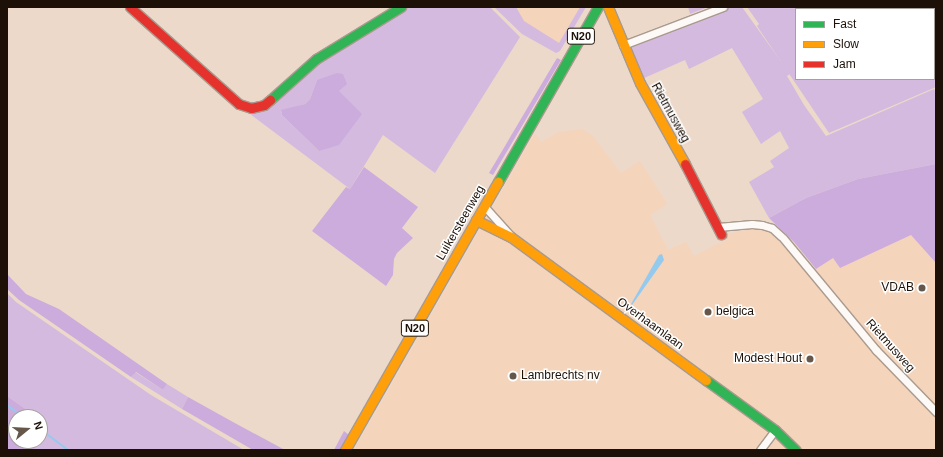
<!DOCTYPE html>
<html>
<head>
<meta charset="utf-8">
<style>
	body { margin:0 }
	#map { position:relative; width:943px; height:457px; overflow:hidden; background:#edd9ca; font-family:Arial,sans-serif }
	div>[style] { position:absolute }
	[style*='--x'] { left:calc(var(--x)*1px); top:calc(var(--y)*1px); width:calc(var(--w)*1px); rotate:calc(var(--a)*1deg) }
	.built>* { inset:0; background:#f4d4bb }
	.green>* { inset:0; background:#d4badf }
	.forest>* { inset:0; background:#ccacdd }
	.water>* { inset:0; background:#95caef }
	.stream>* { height:2px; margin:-1px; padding:0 1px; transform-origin:1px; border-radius:1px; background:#95caef }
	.roads { filter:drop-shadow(1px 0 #a99a8e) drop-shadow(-1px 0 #a99a8e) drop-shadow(0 1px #a99a8e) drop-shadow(0 -1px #a99a8e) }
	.street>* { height:7px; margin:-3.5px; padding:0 3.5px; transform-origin:3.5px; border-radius:3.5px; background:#fcf9f7 }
	.fast>* { height:9px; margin:-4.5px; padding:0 4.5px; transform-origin:4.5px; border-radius:4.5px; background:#30b455 }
	.slow>* { height:9px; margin:-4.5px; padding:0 4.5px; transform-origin:4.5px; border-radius:4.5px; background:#ff9f0a }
	.jam>* { height:9px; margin:-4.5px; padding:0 4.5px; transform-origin:4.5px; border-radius:4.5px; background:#e5322d }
	.dots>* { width:11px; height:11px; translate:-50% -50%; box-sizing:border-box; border:2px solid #fff; border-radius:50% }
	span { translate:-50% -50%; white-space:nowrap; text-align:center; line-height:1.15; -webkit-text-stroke:3px #fff; paint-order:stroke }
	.shield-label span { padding:1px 3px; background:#fff; border:1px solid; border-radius:3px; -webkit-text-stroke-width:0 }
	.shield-label { font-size:11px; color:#1d1107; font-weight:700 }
	.street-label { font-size:12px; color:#1d1107 }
	.poi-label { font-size:12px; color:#1d1107 }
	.right { translate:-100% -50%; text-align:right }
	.left { translate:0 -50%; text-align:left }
	.frame { position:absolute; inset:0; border:8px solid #1d1107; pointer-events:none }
	.legend { position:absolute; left:795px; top:8px; width:140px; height:72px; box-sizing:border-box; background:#fff; border:1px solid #a5a09c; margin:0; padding:5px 7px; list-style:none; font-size:12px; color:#1d1107 }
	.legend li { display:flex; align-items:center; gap:8px; height:20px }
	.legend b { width:20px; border:1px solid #a5a09c }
	.north { position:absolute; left:8px; top:409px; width:40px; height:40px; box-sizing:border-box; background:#fff; border:1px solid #a5a09c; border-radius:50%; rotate:72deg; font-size:11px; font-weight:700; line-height:16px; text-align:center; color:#1d1107 }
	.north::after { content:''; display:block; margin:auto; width:14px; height:18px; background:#66574b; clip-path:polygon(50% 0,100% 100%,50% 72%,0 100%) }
</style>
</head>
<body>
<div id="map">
	<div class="built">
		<i style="clip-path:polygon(516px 7px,580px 7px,559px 44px,523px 21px)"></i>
		<i style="clip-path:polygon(582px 129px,592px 135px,621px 173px,640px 161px,667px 204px,650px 215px,668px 250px,686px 242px,694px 256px,725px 240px,723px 235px,756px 228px,770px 230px,808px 274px,833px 258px,840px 267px,911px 235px,936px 263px,936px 450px,354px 450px,535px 133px,541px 142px,559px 132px)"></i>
	</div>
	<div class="green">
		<i style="clip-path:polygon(evenodd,404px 7px,490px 7px,520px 37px,435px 173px,383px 135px,350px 189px,246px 111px,256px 109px,317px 59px,404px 7px,317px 80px,319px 151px,282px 115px,281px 111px,305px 104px,310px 99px,317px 80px)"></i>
		<i style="clip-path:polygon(494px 7px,516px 7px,524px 21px,559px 43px,580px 7px,586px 7px,560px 51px,556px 53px,522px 34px)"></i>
		<i style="clip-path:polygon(688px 7px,708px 7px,690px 14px)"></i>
		<i style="clip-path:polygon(729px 7px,742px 7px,790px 74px,787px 76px,804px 105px,826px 136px,934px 89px,936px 93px,936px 164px,858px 179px,806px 198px,769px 218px,749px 182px,774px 167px,770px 161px,789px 148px,780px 131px,761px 144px,742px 112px,763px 99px,732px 48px,689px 69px,685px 60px,642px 79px,628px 47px,722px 12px)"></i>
		<i style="clip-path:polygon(evenodd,747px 7px,936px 7px,936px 87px,829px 133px,757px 26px,759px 24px,747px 7px,796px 9px,934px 9px,934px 79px,796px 79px,796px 9px)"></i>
		<i style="clip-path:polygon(7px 293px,16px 302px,151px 395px,244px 450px,30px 450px,33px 441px,40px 441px,40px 417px,37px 417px,7px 396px)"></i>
		<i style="clip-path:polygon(135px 372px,163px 390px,167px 384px,188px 397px,182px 409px,131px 377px)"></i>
	</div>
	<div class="forest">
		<i style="clip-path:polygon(557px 58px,561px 60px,493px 175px,489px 173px)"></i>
		<i style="clip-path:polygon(337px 73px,343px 74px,347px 84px,339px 91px,362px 114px,339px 145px,319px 151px,282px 115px,281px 110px,305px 104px,310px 99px,317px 80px)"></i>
		<i style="clip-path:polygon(936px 164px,936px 263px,911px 235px,840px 268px,833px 258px,816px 269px,794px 242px,769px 218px,806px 198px,858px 179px)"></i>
		<i style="clip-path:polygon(364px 167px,418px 207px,402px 228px,413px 238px,397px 253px,394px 259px,393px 275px,386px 286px,312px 231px,346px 187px,350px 189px)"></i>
		<i style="clip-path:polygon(7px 274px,26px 294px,59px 309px,167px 384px,163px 390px,136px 372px,131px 377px,19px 300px,7px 289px)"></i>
		<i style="clip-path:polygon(7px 396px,37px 417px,16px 417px,16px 441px,33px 441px,30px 450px,7px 450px)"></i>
		<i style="clip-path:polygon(188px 397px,233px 422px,285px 450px,253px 450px,182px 409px)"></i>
		<i style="clip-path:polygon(344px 431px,349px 435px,340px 450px,334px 450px)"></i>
	</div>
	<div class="water">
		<i style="clip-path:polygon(662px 254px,664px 260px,632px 305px,631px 304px,659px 255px)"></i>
	</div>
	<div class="stream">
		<i style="--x:7;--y:405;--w:20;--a:37"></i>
		<i style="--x:40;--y:429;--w:35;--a:37"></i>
	</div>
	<div class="roads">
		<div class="street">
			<i style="--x:623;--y:45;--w:107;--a:-20.8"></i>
			<i style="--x:484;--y:206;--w:39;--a:48"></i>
			<i style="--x:718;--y:227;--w:34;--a:-5"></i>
			<i style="--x:752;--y:224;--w:10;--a:6"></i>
			<i style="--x:762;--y:225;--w:10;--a:17"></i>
			<i style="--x:772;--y:228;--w:12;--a:42"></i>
			<i style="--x:783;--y:238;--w:146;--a:50.3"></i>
			<i style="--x:876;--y:350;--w:86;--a:45.9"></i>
			<i style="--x:760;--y:450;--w:25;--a:-53"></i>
		</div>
		<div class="fast">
			<i style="--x:270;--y:100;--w:62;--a:-41.7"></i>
			<i style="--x:316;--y:59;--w:100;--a:-31.5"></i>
			<i style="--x:498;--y:182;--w:202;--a:-60.3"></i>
			<i style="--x:706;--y:380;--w:85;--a:35.9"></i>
			<i style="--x:775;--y:430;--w:29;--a:44"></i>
		</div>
		<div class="slow">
			<i style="--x:608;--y:7;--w:82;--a:67.2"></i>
			<i style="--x:640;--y:83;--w:93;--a:60.9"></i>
			<i style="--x:476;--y:220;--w:39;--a:26"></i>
			<i style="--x:511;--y:237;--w:242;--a:36.3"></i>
			<i style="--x:345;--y:450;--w:309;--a:-60.3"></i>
		</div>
		<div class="jam">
			<i style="--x:130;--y:7;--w:146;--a:41.7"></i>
			<i style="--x:239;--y:104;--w:13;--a:18"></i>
			<i style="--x:251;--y:108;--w:13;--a:-13"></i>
			<i style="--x:264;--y:105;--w:8;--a:-40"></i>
			<i style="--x:685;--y:164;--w:79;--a:62.8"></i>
		</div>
	</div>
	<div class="dots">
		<i style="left:922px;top:288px;background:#66574b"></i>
		<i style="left:708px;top:312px;background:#66574b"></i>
		<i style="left:810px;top:359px;background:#66574b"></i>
		<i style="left:513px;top:376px;background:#66574b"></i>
	</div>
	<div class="shield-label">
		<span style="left:581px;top:36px">N20</span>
		<span style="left:415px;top:328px">N20</span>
	</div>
	<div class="street-label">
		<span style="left:670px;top:113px;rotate:61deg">Rietmusweg</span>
		<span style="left:461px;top:223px;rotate:-60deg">Luikersteenweg</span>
		<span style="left:650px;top:324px;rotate:36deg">Overhaamlaan</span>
		<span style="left:890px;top:346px;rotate:48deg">Rietmusweg</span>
	</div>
	<div class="poi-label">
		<span class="right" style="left:914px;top:288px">VDAB</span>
		<span class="left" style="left:716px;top:312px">belgica</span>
		<span class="right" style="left:802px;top:359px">Modest Hout</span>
		<span class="left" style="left:521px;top:376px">Lambrechts nv</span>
	</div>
	<div class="frame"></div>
	<ul class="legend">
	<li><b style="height:5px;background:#30b455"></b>Fast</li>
	<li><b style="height:5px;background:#ff9f0a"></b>Slow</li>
	<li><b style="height:5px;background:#e5322d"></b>Jam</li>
	</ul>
	<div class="north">N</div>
</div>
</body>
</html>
